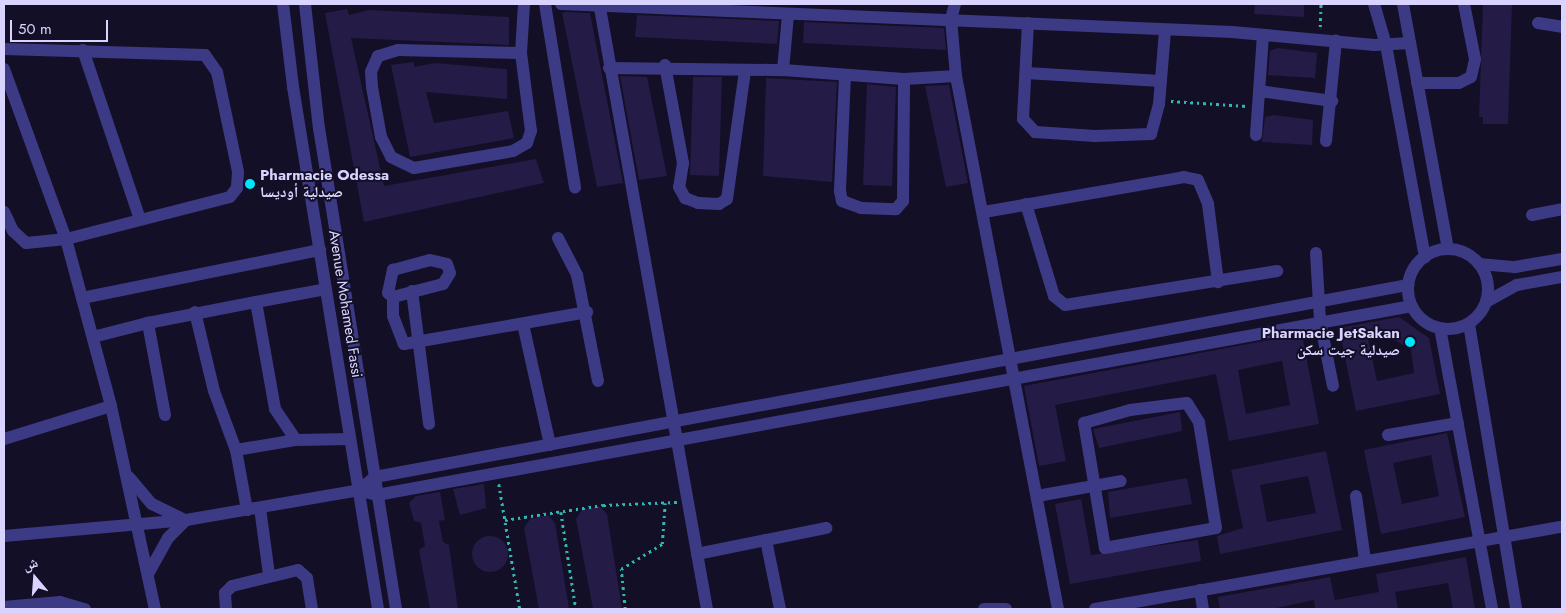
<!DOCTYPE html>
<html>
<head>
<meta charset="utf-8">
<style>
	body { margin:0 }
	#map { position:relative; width:1566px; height:613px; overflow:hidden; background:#130f26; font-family:Jost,"Noto Naskh Arabic",sans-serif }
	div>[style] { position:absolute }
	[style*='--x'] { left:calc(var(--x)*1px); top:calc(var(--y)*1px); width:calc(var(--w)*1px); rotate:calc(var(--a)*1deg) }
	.building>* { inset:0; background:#241b47 }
	.round { border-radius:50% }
	.path>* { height:2.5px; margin-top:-1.25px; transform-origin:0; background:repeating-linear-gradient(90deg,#2fb8b0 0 2.5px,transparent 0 6.5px) }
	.minor>* { height:12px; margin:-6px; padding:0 6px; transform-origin:6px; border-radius:6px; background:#3d3a85 }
	.minor>.ring { margin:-6px; padding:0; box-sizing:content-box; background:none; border:12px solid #3d3a85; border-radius:50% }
	.dots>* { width:14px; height:14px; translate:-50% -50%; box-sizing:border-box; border:2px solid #130f26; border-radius:50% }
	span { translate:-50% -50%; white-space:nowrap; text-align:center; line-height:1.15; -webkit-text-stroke:4px #130f26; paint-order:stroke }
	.poi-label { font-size:15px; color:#d9d4ff; font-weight:700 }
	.left { translate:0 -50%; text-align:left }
	.right { translate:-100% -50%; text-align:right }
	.street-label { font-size:15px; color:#d9d4ff }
	.frame { position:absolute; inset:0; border:5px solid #d9d4ff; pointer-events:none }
	.north { position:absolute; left:10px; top:553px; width:50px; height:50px; -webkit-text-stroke:4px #130f26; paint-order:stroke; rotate:342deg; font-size:14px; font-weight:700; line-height:20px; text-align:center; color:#d9d4ff }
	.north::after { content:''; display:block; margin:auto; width:18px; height:22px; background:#d9d4ff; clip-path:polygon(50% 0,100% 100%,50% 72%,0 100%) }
	.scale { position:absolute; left:10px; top:20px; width:98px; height:22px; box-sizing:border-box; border:2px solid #d9d4ff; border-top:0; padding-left:6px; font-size:15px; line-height:18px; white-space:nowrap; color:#d9d4ff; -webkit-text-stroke:4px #130f26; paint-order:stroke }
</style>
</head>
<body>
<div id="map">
	<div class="building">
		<i style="clip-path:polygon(1255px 4px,1304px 4px,1304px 17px,1254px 14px)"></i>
		<i style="clip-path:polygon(1483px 4px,1512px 4px,1508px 124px,1483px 124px,1483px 117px,1479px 117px)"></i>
		<i style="clip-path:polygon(347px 9px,349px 15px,369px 10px,509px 17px,509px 45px,351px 38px,384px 186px,536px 159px,544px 183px,364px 222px,325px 13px)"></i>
		<i style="clip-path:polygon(566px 12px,590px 13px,623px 183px,597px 187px,562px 13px)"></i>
		<i style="clip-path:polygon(637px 15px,779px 21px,777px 44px,635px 37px)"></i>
		<i style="clip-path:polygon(804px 22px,944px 28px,946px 50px,803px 43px)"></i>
		<i style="clip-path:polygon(1278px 48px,1317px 53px,1315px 78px,1268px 75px,1270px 51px)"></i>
		<i style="clip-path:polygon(414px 62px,414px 67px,435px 63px,507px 69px,507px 99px,426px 92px,434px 123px,508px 111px,514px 138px,410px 157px,391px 65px)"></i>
		<i style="clip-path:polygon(620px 76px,647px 77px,667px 176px,639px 180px)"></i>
		<i style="clip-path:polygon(693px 77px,722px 77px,719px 176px,690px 175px)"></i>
		<i style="clip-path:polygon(766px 78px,837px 82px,832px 182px,763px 176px)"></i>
		<i style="clip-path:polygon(867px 84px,896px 87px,892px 186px,863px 185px)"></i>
		<i style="clip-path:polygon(949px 85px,968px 183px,946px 187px,925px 86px)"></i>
		<i style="clip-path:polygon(1274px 115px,1313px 120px,1312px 145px,1262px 142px,1265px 117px)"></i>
		<i style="clip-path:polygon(evenodd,1399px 317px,1429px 338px,1440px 394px,1356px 411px,1339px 328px,1399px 317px,1387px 335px,1411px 350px,1414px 373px,1377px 381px,1368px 339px,1387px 335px)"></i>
		<i style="clip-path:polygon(evenodd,1302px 334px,1319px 424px,1229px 441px,1216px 374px,1055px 405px,1066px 461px,1039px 466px,1024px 386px,1302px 334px,1282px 361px,1290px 405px,1246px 414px,1238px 370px,1282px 361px)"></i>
		<i style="clip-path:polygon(1180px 412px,1182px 431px,1099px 448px,1093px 429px)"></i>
		<i style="clip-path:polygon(evenodd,1447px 433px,1465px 517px,1381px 534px,1364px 450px,1447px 433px,1431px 455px,1439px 496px,1402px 504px,1393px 463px,1431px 455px)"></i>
		<i style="clip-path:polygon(evenodd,1326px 451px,1342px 530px,1220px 554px,1217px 536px,1243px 528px,1231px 470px,1326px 451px,1308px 476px,1316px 513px,1267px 522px,1260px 485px,1308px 476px)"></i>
		<i style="clip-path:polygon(1187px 478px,1192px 504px,1110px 518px,1108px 492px)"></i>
		<i style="clip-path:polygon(484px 484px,486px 508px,460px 515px,453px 489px)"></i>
		<i style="clip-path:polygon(440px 492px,445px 520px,439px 521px,443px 542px,449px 545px,458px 609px,430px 609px,419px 550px,425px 546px,421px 523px,414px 521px,409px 503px,416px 496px)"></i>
		<i style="clip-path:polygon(1081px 499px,1091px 555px,1198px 540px,1201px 561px,1070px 584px,1055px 504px)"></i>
		<i style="clip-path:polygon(599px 506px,607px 514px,622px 609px,593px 609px,576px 519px,582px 510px)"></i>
		<i style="clip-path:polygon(548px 515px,555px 523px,569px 609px,539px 609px,524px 528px,530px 519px)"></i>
		<i class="round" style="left:472px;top:536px;width:36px;height:36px"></i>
		<i style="clip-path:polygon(1466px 557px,1475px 609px,1453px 609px,1448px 583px,1395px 592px,1398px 609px,1315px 609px,1314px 600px,1272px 609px,1220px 609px,1218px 597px,1330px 577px,1335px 600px,1379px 592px,1376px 574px)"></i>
	</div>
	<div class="path">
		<i style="--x:1320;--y:27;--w:23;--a:-88"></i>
		<i style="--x:1171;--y:101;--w:76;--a:3.8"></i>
		<i style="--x:499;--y:484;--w:127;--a:80.5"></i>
		<i style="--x:561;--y:512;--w:98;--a:81.2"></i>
		<i style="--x:505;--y:520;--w:99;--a:-8.7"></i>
		<i style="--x:603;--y:505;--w:74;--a:-2.3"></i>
		<i style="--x:625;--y:609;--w:40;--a:-95.7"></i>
		<i style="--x:621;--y:569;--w:48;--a:-31.4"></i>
		<i style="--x:662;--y:544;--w:41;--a:-85.8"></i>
	</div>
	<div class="minor">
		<i style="--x:283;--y:4;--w:84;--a:83.1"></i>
		<i style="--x:293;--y:87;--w:529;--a:80.75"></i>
		<i style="--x:305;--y:4;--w:125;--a:83.6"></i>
		<i style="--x:319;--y:128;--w:487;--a:80.9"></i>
		<i style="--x:545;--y:4;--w:186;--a:80.7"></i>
		<i style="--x:561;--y:4;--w:672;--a:2.39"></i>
		<i style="--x:1232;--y:32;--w:143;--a:5.2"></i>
		<i style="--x:1374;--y:45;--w:36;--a:-3"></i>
		<i style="--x:955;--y:4;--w:16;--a:105"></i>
		<i style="--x:951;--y:19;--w:57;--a:85"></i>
		<i style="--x:956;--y:76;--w:543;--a:79.17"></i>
		<i style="--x:1374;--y:4;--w:43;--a:73.7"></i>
		<i style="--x:1386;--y:45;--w:216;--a:79.6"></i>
		<i style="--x:1403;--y:4;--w:249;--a:79.6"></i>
		<i style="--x:600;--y:8;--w:610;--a:79.91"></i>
		<i style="--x:1028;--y:23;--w:96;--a:93"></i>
		<i style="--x:1023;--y:119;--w:18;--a:47"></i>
		<i style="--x:1035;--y:132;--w:60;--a:3.8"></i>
		<i style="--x:1095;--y:136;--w:56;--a:-2"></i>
		<i style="--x:1151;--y:134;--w:31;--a:-75"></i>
		<i style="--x:1159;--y:104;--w:73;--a:-85.3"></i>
		<i style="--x:1538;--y:23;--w:24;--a:9"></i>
		<i style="--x:4;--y:49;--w:201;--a:1.7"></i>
		<i style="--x:205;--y:55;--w:21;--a:55"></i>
		<i style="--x:217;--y:72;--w:102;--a:78.1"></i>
		<i style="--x:238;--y:172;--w:16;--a:94"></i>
		<i style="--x:237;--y:188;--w:11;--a:128"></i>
		<i style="--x:230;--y:197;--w:169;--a:165.6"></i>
		<i style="--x:66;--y:239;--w:40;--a:174.3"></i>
		<i style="--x:26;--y:243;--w:18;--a:-137"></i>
		<i style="--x:13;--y:231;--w:21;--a:-115"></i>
		<i style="--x:83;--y:50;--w:178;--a:71.4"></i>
		<i style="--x:521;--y:53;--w:123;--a:-178.6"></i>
		<i style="--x:398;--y:50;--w:21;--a:163"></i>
		<i style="--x:378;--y:56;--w:17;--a:114"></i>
		<i style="--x:371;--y:72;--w:15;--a:86"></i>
		<i style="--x:372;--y:87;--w:51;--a:79.8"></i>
		<i style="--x:381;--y:137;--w:22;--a:63"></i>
		<i style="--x:391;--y:157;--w:25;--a:26"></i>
		<i style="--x:414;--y:168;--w:100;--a:-9.7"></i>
		<i style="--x:513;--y:151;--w:16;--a:-30"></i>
		<i style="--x:527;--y:143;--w:13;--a:-72"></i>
		<i style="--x:531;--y:131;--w:79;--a:-97.3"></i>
		<i style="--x:521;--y:53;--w:49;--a:-86.5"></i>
		<i style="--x:665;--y:65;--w:100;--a:79.6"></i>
		<i style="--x:683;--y:163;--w:24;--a:99"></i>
		<i style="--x:679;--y:187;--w:13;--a:61"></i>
		<i style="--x:685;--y:198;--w:14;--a:21"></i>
		<i style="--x:698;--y:203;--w:21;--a:3"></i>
		<i style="--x:719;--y:204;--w:9;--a:-32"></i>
		<i style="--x:727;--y:199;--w:129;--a:-82"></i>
		<i style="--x:609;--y:68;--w:174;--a:0.7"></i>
		<i style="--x:783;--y:70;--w:55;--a:-84.8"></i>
		<i style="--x:4;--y:69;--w:181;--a:70"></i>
		<i style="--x:66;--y:239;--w:173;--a:74.9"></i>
		<i style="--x:111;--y:406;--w:208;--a:77.8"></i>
		<i style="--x:783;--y:70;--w:121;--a:4.3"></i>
		<i style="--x:904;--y:79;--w:52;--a:-3.3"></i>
		<i style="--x:1026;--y:73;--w:135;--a:3.4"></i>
		<i style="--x:845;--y:75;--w:116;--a:92.5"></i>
		<i style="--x:840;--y:191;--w:10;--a:79"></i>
		<i style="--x:842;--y:201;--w:20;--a:20"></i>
		<i style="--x:861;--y:208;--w:35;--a:2"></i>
		<i style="--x:896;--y:209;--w:11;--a:-49"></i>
		<i style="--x:903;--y:201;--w:122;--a:-89.5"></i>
		<i style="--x:1417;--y:83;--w:42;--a:0"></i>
		<i style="--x:1459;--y:83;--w:13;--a:-27"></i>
		<i style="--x:1471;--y:77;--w:18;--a:-77"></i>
		<i style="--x:1475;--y:59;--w:56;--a:-101.3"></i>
		<i style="--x:1259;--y:91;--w:74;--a:7.8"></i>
		<i style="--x:1256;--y:135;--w:100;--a:-86"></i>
		<i style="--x:1326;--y:141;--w:101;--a:-84.3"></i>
		<i style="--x:1026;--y:204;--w:96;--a:73.1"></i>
		<i style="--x:1054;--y:296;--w:14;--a:39"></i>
		<i style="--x:1065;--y:305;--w:215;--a:-9.1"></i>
		<i style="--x:984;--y:212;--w:203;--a:-9.9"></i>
		<i style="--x:1184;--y:177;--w:14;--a:12"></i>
		<i style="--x:1198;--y:180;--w:26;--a:67"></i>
		<i style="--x:1208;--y:204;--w:79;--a:82.7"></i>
		<i style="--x:1532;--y:215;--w:31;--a:-11"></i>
		<i style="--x:558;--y:238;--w:42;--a:62.8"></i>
		<i style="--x:577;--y:275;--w:108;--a:78.8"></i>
		<i class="ring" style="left:1408px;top:249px;width:68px;height:68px"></i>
		<i style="--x:1316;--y:253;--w:68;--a:86.6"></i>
		<i style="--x:1320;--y:321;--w:66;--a:78.7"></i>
		<i style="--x:430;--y:260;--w:17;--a:13"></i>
		<i style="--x:447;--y:264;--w:9;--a:72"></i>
		<i style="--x:450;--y:273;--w:13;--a:122"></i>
		<i style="--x:443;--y:284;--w:52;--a:165.4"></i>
		<i style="--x:393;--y:297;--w:6;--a:-141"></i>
		<i style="--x:388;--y:293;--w:24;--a:-78"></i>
		<i style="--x:393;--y:270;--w:38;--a:-15"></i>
		<i style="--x:1479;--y:264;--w:36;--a:5"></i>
		<i style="--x:1515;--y:267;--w:48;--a:-9.7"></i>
		<i style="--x:412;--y:291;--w:134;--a:82.7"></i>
		<i style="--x:393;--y:297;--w:19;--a:90"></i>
		<i style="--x:393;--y:316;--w:30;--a:69"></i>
		<i style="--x:404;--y:344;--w:186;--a:-9.9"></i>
		<i style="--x:82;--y:298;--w:243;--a:-11.4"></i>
		<i style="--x:256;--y:302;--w:71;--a:-10.5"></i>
		<i style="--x:1486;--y:302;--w:35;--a:-29"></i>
		<i style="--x:1517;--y:285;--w:46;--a:-10.1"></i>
		<i style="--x:195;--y:312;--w:81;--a:76.5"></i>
		<i style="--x:214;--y:391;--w:63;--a:69.6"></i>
		<i style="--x:236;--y:450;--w:61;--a:79.6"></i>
		<i style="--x:523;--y:324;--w:124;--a:77.4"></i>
		<i style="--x:1469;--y:324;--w:289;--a:80.6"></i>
		<i style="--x:1440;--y:328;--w:286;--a:79.5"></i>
		<i style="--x:93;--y:337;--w:57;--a:-14.3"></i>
		<i style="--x:1187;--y:403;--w:22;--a:58"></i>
		<i style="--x:1199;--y:422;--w:107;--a:80.9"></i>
		<i style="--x:1216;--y:528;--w:113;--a:169.8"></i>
		<i style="--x:1105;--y:548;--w:127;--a:-99.5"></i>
		<i style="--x:1084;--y:423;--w:48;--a:-15.8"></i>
		<i style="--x:1130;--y:410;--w:57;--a:-7"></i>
		<i style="--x:165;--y:415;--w:94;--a:-100.5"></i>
		<i style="--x:148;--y:323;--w:110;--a:-11"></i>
		<i style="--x:256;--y:302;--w:109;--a:79.9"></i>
		<i style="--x:275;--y:409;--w:37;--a:56"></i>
		<i style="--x:296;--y:440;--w:54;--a:-1.1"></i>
		<i style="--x:1388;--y:435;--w:71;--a:-9.7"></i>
		<i style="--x:4;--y:439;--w:112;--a:-17.1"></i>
		<i style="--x:236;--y:450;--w:61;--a:-9.5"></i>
		<i style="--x:129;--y:477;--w:35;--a:50"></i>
		<i style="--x:152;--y:504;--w:34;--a:26"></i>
		<i style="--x:359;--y:490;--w:21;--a:-39"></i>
		<i style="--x:375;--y:477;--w:1051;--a:-10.53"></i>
		<i style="--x:1037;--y:496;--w:85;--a:-10.1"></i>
		<i style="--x:1356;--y:496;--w:65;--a:82"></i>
		<i style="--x:260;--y:508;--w:68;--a:82.3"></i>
		<i style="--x:4;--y:536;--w:183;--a:-5"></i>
		<i style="--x:186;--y:520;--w:176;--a:-9.8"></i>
		<i style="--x:359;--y:490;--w:19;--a:16"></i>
		<i style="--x:377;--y:495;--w:1052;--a:-10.35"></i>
		<i style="--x:766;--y:540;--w:70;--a:78.5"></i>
		<i style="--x:697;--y:554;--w:132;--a:-11.4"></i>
		<i style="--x:148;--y:574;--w:41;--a:-60.9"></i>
		<i style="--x:168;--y:538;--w:25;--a:-45"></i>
		<i style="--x:1200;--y:590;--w:19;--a:81"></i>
		<i style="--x:4;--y:607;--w:56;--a:-5.1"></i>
		<i style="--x:60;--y:602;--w:26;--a:16"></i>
		<i style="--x:226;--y:609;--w:16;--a:-94"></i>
		<i style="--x:225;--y:593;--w:10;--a:-45"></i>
		<i style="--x:232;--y:586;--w:68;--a:-13.6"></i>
		<i style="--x:298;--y:570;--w:12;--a:42"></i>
		<i style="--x:307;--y:578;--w:31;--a:81"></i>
		<i style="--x:984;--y:609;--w:22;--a:0"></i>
		<i style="--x:1095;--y:609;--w:474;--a:-10"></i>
	</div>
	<div class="dots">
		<i style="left:250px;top:184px;background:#00e5ff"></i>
		<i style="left:1410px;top:342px;background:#00e5ff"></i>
	</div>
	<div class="poi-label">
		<span class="left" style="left:260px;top:184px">Pharmacie Odessa<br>صيدلية أوديسا</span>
		<span class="right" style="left:1400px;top:342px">Pharmacie JetSakan<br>صيدلية جيت سكن</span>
	</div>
	<div class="street-label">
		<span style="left:345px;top:304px;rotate:81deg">Avenue Mohamed Fassi</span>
	</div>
	<div class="frame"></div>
	<div class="north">ش</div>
	<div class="scale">50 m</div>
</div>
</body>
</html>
